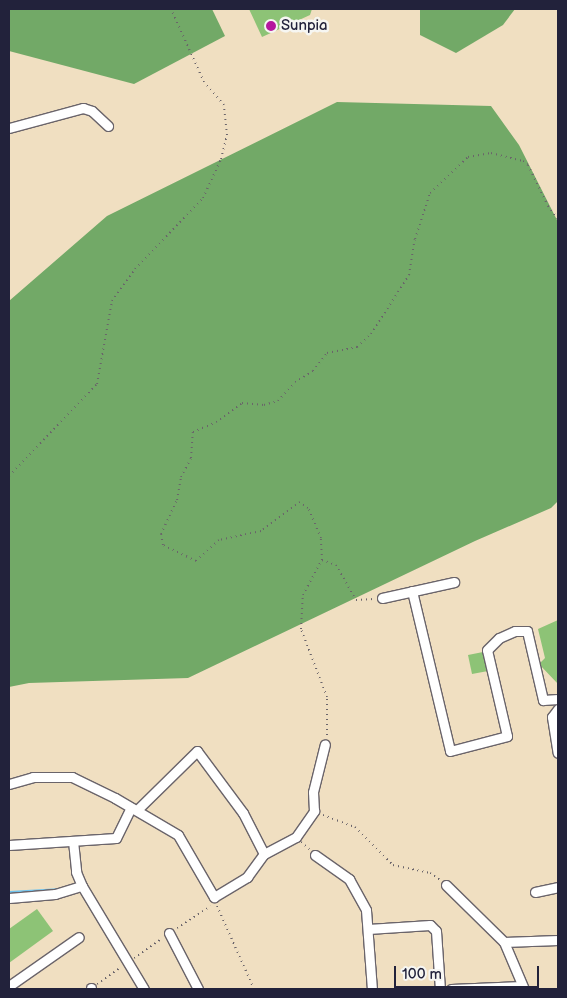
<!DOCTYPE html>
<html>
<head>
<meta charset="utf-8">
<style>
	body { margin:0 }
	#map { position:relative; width:567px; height:998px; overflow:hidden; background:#f0dfc1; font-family:"Balsamiq Sans",sans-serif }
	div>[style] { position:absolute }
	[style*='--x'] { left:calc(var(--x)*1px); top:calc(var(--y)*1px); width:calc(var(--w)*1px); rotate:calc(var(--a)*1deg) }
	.green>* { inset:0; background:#8dc376 }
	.forest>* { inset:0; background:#72a967 }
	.stream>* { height:3px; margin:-1.5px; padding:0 1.5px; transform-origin:1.5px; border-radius:1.5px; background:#71c2ec }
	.path>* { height:2px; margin-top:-1px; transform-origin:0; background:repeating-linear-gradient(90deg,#6a646a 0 1px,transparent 0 5px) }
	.roads { filter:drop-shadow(1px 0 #6a646a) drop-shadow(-1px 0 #6a646a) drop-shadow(0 1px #6a646a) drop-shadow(0 -1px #6a646a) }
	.minor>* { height:9px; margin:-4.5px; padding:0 4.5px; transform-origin:4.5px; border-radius:4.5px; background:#fff }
	.dots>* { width:14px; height:14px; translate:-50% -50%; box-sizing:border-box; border:2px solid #f6f6f2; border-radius:50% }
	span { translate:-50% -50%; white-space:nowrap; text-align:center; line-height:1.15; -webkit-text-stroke:5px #f6f6f2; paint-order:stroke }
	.poi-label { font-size:15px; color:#22223b }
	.left { translate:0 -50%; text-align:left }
	.frame { position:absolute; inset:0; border:10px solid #22223b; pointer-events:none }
	.scale { position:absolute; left:394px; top:966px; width:145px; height:22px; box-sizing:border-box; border:2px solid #22223b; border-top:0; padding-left:6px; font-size:15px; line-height:18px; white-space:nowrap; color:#22223b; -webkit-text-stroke:4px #f6f6f2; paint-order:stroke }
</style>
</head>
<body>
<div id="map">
	<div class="green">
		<i style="clip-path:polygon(249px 9px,312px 9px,310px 15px,262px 37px)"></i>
		<i style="clip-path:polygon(558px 620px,558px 684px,539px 664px,545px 658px,538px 629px)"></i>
		<i style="clip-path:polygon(483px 652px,488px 671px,472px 674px,468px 655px)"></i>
		<i style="clip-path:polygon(37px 909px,53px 931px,9px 963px,9px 929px)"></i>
	</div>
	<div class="forest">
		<i style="clip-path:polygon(9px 9px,212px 9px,225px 36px,134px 84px,9px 51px)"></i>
		<i style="clip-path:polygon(420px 9px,515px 9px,503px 25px,456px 53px,420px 35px)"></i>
		<i style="clip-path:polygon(337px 102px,491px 106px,519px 145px,558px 222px,558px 501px,551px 508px,475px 541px,188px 678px,29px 683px,9px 687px,9px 301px,107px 216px)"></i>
	</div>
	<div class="stream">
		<i style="--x:9;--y:892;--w:52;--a:-3.3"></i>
	</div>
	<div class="path">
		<i style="--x:9;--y:476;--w:127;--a:-46.3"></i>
		<i style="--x:97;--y:384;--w:84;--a:-79.8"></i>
		<i style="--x:112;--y:301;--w:39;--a:-54"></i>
		<i style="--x:135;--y:269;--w:98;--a:-46.2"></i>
		<i style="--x:203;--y:198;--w:43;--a:-65.2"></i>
		<i style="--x:221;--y:159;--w:25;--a:-76"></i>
		<i style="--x:227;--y:135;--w:30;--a:-96"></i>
		<i style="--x:224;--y:105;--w:30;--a:-131"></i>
		<i style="--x:204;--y:82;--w:80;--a:-114.3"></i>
		<i style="--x:322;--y:560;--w:15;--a:20"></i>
		<i style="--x:336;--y:565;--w:40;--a:60.3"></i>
		<i style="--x:356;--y:600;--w:18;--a:-3"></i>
		<i style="--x:327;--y:735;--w:38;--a:-90"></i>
		<i style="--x:327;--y:697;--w:73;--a:-110.9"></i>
		<i style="--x:301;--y:629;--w:34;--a:-87"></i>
		<i style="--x:303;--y:595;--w:40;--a:-62"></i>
		<i style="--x:322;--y:560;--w:22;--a:-93"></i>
		<i style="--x:321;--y:538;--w:33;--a:-113"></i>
		<i style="--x:308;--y:508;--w:10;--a:-143"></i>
		<i style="--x:300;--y:502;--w:49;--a:143.4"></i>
		<i style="--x:261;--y:531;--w:43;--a:167.9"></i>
		<i style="--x:219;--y:540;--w:31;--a:138"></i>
		<i style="--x:196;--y:561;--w:37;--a:-154"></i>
		<i style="--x:163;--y:545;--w:11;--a:-100"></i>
		<i style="--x:161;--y:534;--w:38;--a:-65"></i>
		<i style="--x:177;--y:500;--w:23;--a:-80"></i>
		<i style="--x:181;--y:477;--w:21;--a:-62"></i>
		<i style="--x:191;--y:458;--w:26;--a:-86"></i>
		<i style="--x:193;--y:432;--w:25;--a:-23"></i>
		<i style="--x:216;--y:422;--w:32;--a:-36"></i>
		<i style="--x:242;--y:403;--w:22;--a:5"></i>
		<i style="--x:264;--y:405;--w:15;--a:-16"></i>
		<i style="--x:278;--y:401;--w:25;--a:-48"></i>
		<i style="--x:295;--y:382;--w:21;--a:-31"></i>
		<i style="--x:313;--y:371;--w:23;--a:-52"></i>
		<i style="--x:327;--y:353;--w:31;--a:-11"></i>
		<i style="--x:357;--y:347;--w:19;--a:-43"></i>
		<i style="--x:371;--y:334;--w:70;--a:-57.2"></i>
		<i style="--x:409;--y:275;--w:36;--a:-81"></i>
		<i style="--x:415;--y:239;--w:48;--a:-71.9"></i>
		<i style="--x:430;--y:193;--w:52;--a:-43.5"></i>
		<i style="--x:468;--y:157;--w:23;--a:-10"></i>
		<i style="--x:491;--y:153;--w:33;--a:14"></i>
		<i style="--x:523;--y:161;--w:6;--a:39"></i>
		<i style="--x:528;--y:165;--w:46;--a:64"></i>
		<i style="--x:548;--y:206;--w:16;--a:52"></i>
		<i style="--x:323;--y:815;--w:34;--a:21"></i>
		<i style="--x:355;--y:827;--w:54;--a:45"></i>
		<i style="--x:393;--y:865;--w:38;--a:12"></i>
		<i style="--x:430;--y:873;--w:12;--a:35"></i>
		<i style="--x:301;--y:842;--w:11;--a:41"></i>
		<i style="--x:217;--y:906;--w:91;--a:66"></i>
		<i style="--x:177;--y:928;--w:40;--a:-32.9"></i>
		<i style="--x:134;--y:958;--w:33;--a:-35"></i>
		<i style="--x:97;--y:984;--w:28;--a:-35"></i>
	</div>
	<div class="roads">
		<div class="minor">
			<i style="--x:9;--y:128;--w:77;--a:-15.1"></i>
			<i style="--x:83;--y:108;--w:9;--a:18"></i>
			<i style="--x:92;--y:111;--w:22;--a:43"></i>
			<i style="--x:412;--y:591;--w:164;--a:76.6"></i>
			<i style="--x:450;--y:751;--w:59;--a:-14.7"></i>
			<i style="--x:507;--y:736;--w:88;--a:-103.1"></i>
			<i style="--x:487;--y:650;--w:17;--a:-45"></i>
			<i style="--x:499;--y:638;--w:17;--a:-24"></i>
			<i style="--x:515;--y:631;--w:12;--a:0"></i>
			<i style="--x:527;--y:631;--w:71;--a:76.9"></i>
			<i style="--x:543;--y:700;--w:15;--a:-4"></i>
			<i style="--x:382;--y:598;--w:74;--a:-12.5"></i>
			<i style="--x:558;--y:709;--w:10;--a:127"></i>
			<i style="--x:552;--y:717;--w:36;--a:81"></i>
			<i style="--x:9;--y:784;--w:25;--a:-16"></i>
			<i style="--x:33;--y:777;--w:39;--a:0"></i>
			<i style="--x:72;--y:777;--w:48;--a:26"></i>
			<i style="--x:115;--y:798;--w:73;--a:30.4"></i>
			<i style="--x:178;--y:835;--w:72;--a:59.9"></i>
			<i style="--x:214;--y:897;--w:39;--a:-31"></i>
			<i style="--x:247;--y:877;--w:29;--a:-54"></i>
			<i style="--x:264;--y:854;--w:46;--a:-117.1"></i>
			<i style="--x:243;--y:813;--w:77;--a:-126.6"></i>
			<i style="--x:197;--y:751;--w:84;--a:135.5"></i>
			<i style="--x:73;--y:841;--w:31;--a:84"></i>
			<i style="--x:76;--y:872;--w:15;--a:67"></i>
			<i style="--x:82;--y:886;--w:120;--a:59"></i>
			<i style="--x:9;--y:845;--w:107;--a:-3.7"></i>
			<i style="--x:116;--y:838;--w:34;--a:-64"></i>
			<i style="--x:264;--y:854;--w:36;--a:-28"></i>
			<i style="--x:296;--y:837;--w:32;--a:-55"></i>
			<i style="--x:314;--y:811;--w:19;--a:-93"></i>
			<i style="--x:313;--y:792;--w:49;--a:-76"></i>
			<i style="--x:315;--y:855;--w:42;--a:35.2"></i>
			<i style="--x:349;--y:879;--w:35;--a:61"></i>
			<i style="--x:366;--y:910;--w:79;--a:85.7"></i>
			<i style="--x:446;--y:885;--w:81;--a:44.5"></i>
			<i style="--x:504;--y:942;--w:51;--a:66.9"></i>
			<i style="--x:535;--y:892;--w:24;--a:-12"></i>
			<i style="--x:9;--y:898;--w:46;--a:-5"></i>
			<i style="--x:55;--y:894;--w:28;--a:-17"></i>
			<i style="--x:368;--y:929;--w:62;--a:-3.7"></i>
			<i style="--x:430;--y:925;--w:8;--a:45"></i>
			<i style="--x:436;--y:931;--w:58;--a:86.1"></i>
			<i style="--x:169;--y:933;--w:63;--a:62.6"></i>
			<i style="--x:504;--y:942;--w:54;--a:-2.1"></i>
			<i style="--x:9;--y:986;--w:85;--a:-35"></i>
			<i style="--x:91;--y:988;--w:1;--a:90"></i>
			<i style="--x:451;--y:989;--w:71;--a:-2.4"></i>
		</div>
	</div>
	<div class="dots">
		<i style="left:271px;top:26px;background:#b5179e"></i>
	</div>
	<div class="poi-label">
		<span class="left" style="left:281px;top:26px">Sunpia</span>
	</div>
	<div class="frame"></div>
	<div class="scale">100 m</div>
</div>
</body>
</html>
